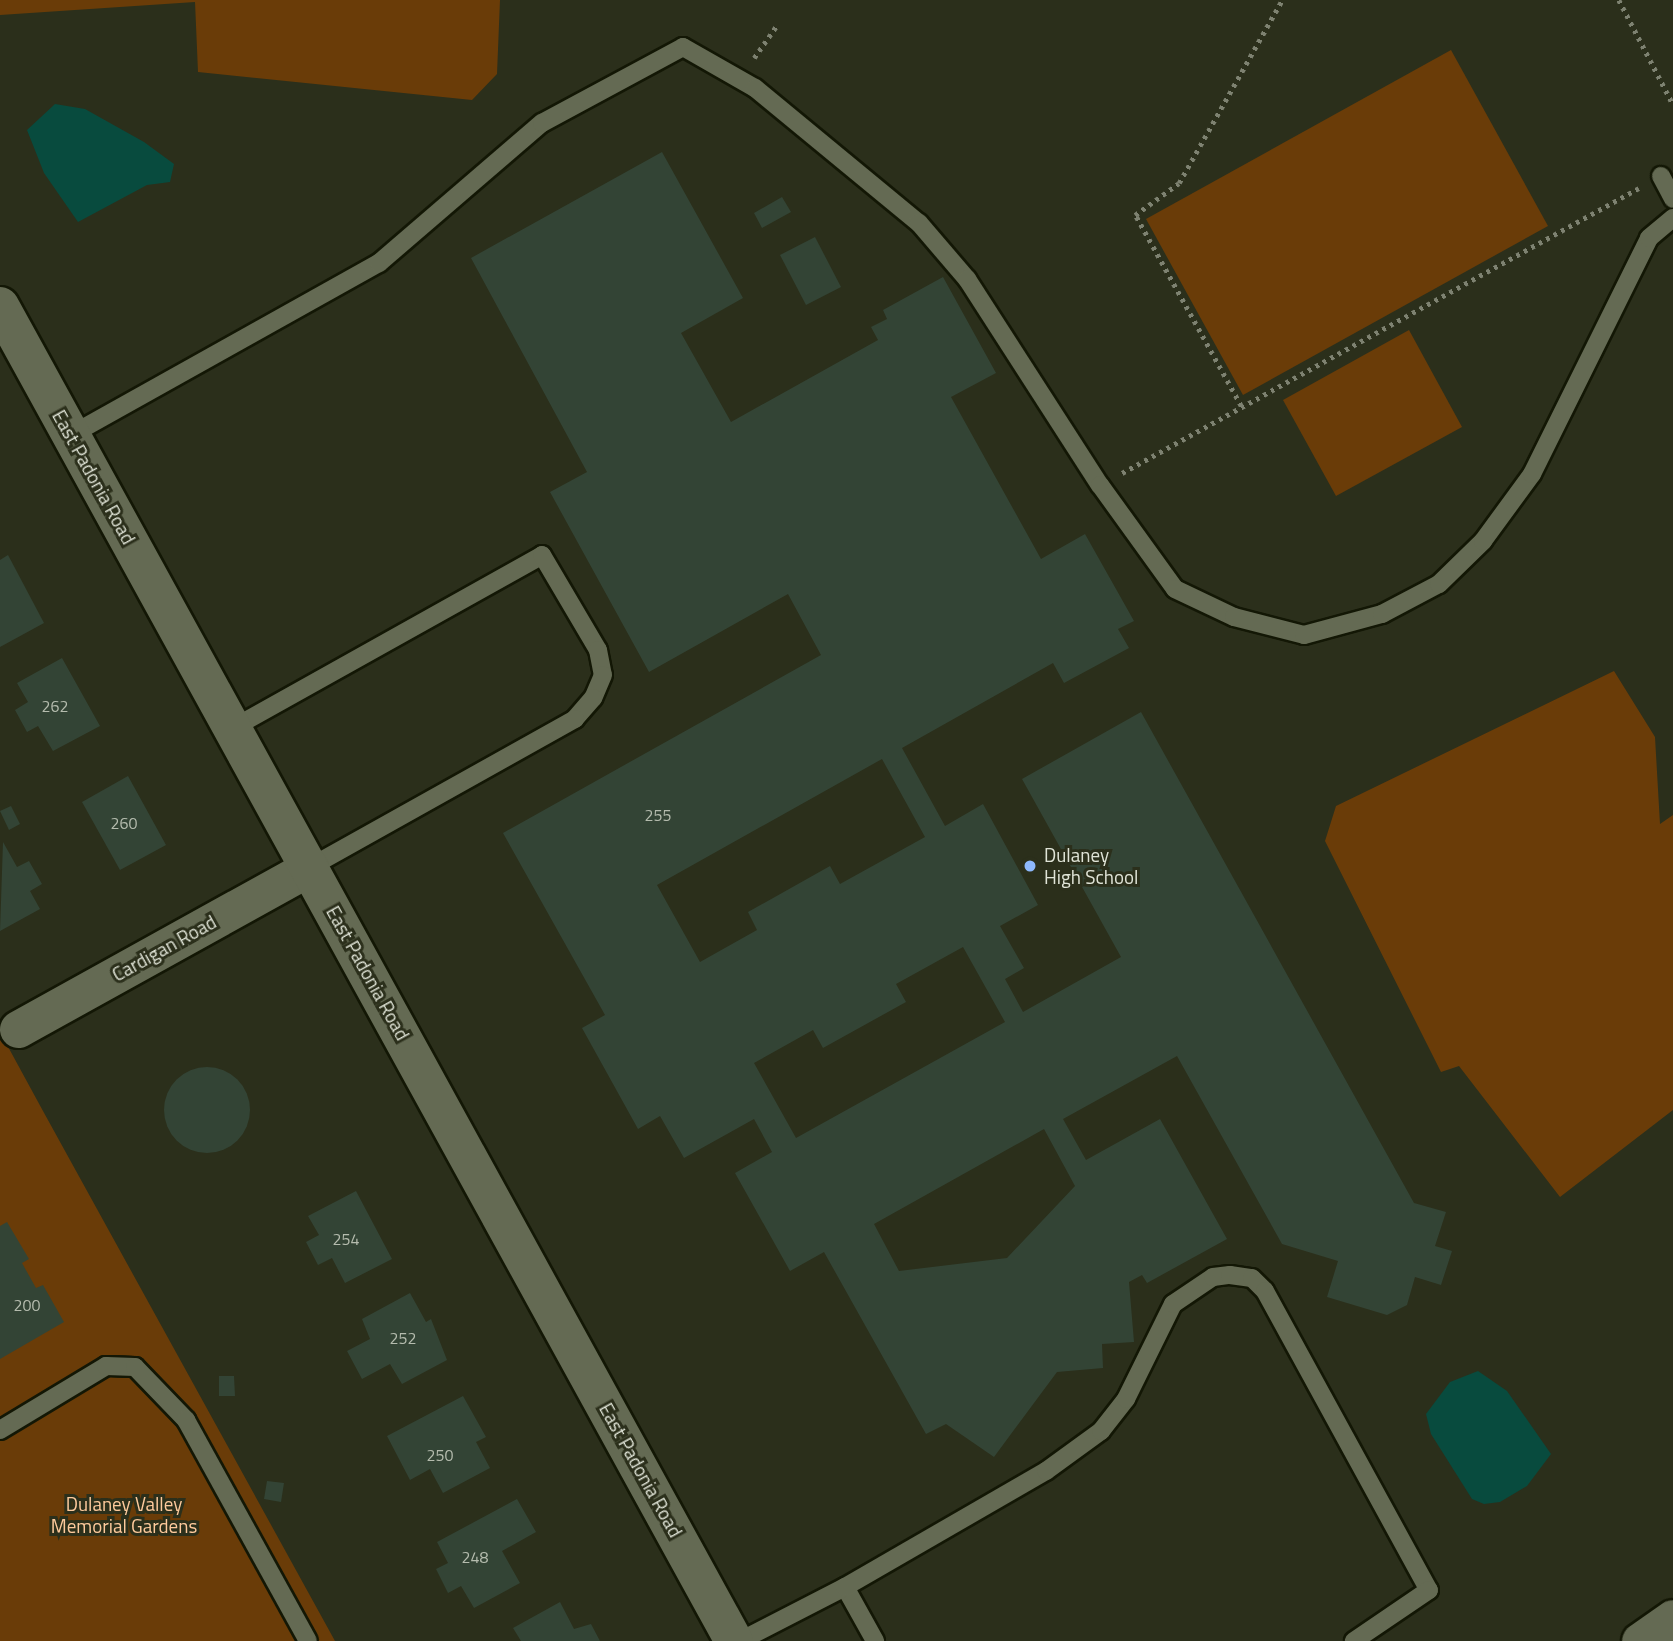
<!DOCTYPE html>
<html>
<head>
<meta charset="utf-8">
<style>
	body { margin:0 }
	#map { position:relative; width:1673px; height:1641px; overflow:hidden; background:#2b2f1b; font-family:"Titillium Web",sans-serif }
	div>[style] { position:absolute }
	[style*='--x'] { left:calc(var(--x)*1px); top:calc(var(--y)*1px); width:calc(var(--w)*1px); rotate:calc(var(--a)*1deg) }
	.green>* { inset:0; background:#6a3c08 }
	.water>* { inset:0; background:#084b3e }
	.building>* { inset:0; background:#334435 }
	.round { border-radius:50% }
	.path>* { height:4.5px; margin-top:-2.25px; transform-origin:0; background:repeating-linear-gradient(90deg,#7e8271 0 3.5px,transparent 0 8.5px) }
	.roads { filter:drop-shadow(2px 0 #131705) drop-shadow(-2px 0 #131705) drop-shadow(0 2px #131705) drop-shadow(0 -2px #131705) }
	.service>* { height:18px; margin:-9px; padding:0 9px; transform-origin:9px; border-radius:9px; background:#646a53 }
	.minor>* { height:37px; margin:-18.5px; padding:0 18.5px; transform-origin:18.5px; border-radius:18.5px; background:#646a53 }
	.tertiary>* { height:38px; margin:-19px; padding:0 19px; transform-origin:19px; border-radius:19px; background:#646a53 }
	.dots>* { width:19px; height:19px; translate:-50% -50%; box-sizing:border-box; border:4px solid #2b2f1b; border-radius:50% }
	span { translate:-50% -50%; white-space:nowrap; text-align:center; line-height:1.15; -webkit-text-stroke:6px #2b2f1b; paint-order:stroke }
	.number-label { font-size:16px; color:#b5bcae }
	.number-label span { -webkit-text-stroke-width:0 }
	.street-label { font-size:19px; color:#e0e4d7 }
	.poi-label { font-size:19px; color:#e0e4d7 }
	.left { translate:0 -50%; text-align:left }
	.park-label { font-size:19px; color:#feca9c }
</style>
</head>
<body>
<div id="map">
	<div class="green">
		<i style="clip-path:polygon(0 0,500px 0,497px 74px,472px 100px,198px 72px,195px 2px,0 15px)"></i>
		<i style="clip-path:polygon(1451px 50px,1548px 226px,1243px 395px,1146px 219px)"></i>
		<i style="clip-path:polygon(1409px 330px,1462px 427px,1336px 496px,1283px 400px)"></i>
		<i style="clip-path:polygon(1614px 671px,1655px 737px,1660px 824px,1673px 815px,1673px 1110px,1560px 1197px,1459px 1066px,1441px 1072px,1325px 841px,1336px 806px)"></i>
		<i style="clip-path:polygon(0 1032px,43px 1111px,335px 1641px,0 1641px)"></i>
	</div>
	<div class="water">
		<i style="clip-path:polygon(55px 104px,85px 109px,144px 142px,174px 164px,170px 182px,147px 185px,78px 222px,44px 173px,27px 130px)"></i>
		<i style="clip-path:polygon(1478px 1371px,1507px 1391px,1551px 1454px,1527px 1486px,1500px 1502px,1484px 1504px,1472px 1499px,1431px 1434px,1426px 1414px,1450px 1382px)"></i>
	</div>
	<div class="building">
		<i style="clip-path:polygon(evenodd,662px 152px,743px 298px,681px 333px,731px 422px,878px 340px,871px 327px,887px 319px,883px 310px,943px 277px,996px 373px,951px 397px,1041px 559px,1085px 534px,1134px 621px,1118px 629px,1129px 648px,1064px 683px,1053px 663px,902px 748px,945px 826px,983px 804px,1038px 905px,1000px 926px,1024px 968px,1005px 979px,1023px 1012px,1121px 957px,1022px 779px,1141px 712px,1414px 1203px,1446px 1212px,1435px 1246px,1452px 1251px,1441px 1285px,1415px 1277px,1407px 1305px,1387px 1315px,1327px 1297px,1338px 1261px,1282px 1244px,1177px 1056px,1063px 1119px,1086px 1160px,1160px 1119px,1227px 1239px,1147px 1283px,1142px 1275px,1129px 1282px,1134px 1342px,1102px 1344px,1103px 1368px,1057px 1372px,994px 1457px,946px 1424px,926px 1434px,824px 1252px,790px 1271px,735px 1173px,772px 1152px,754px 1119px,684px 1158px,660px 1116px,638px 1129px,582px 1028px,605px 1015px,503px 833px,821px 655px,788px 594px,649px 672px,550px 492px,587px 472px,471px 258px,662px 152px,882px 759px,925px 837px,840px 884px,830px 866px,748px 912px,757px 930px,700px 962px,657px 885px,882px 759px,662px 152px,963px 947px,1005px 1022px,796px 1138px,754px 1063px,813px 1030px,823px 1048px,906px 1002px,896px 984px,963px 947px,662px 152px,1044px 1129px,1075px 1186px,1007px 1258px,899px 1271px,874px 1224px,1044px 1129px)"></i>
		<i style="clip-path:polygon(782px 197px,791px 212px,762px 228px,754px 213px)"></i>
		<i style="clip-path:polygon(815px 237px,841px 287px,806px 305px,780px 255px)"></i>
		<i style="clip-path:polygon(8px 555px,44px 623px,0 647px,0 560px)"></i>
		<i style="clip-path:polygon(62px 658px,100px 726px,53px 751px,38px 726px,27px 732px,15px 710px,28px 702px,17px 683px)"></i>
		<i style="clip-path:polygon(128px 776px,166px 845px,120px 870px,82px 802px)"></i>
		<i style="clip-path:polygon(11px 806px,20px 824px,9px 830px,0 811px)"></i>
		<i style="clip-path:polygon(3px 842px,17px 867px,29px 861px,42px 884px,30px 891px,40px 909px,0 931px)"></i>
		<i class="round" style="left:164px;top:1067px;width:86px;height:86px"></i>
		<i style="clip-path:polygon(356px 1191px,392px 1259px,345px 1283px,332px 1258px,318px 1265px,306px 1242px,319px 1235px,308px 1216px)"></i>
		<i style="clip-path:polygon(7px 1222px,29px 1259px,22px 1263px,36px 1288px,43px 1285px,64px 1322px,0 1359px,0 1226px)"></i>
		<i style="clip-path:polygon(410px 1293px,426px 1322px,431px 1319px,447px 1360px,402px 1384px,390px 1364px,362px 1379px,347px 1351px,370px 1339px,362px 1319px)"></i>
		<i style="clip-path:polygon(219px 1376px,234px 1376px,235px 1396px,219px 1396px)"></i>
		<i style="clip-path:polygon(463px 1396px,486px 1437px,476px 1442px,490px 1468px,443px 1493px,430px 1469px,410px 1480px,387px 1436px)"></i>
		<i style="clip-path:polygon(267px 1481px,284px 1483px,281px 1502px,264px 1499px)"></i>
		<i style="clip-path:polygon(517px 1499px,536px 1532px,502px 1551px,520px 1583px,474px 1608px,461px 1586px,448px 1593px,436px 1569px,448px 1563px,437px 1542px)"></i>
		<i style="clip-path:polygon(560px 1602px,574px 1629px,591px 1624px,600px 1641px,521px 1641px,513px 1628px)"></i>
	</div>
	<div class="path">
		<i style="--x:1619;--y:0;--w:117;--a:62.6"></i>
		<i style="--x:754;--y:58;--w:38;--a:-55"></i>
		<i style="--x:1241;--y:406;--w:218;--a:-119"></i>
		<i style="--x:1135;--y:215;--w:54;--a:-36"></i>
		<i style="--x:1179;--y:183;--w:210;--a:-60.6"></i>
		<i style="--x:1122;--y:473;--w:590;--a:-28.87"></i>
	</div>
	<div class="roads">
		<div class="service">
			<i style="--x:1661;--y:176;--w:26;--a:62"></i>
			<i style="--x:71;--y:435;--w:353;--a:-29.2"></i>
			<i style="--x:379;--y:263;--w:215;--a:-40.7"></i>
			<i style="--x:542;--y:123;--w:160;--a:-28.3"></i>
			<i style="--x:683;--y:47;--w:83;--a:29.7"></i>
			<i style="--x:755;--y:88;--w:212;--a:39.5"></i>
			<i style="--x:919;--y:223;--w:74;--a:49.4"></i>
			<i style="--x:967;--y:279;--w:245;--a:57.2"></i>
			<i style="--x:1100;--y:485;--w:128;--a:54.2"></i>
			<i style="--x:1175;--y:589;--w:65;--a:25.4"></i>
			<i style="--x:1234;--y:617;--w:72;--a:14.4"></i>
			<i style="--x:1304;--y:635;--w:81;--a:-15.1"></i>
			<i style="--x:1382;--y:614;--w:64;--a:-27.8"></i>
			<i style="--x:1439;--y:584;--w:62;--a:-44.3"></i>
			<i style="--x:1483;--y:541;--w:83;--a:-53.8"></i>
			<i style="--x:1532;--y:474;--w:263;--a:-63.6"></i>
			<i style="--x:1649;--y:238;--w:31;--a:-40"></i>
			<i style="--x:233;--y:728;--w:354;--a:-29.2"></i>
			<i style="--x:542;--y:555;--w:110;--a:59.5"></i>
			<i style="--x:598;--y:650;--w:25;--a:79"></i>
			<i style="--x:603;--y:675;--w:25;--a:113"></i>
			<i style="--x:593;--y:698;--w:28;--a:131"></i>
			<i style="--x:575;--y:719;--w:304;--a:150.8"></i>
			<i style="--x:0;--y:1430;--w:124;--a:-31.1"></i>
			<i style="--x:106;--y:1366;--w:29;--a:2"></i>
			<i style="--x:135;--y:1367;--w:74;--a:46.1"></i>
			<i style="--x:186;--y:1420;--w:252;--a:61.1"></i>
			<i style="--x:845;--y:1587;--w:62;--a:60.9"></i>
			<i style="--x:740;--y:1641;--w:118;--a:-27.2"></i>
			<i style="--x:845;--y:1587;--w:232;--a:-30"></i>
			<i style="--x:1046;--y:1471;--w:68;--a:-36"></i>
			<i style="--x:1101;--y:1431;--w:41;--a:-52"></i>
			<i style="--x:1126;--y:1399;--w:106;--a:-63.7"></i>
			<i style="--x:1173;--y:1304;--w:48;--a:-34"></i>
			<i style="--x:1213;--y:1277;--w:17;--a:-7"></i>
			<i style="--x:1230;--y:1275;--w:22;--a:8"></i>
			<i style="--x:1252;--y:1278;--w:18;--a:45"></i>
			<i style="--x:1265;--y:1291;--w:341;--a:61.3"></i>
			<i style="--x:1429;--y:1590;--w:91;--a:145.8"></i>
		</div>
		<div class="minor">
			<i style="--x:18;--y:1029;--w:334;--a:-29"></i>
			<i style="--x:1640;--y:1641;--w:40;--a:-34.9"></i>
		</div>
		<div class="tertiary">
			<i style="--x:0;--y:306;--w:1523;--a:61.2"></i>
		</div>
	</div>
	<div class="dots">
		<i style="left:1030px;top:866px;background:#8eb9fd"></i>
	</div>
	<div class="number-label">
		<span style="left:55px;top:706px">262</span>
		<span style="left:658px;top:815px">255</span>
		<span style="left:124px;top:823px">260</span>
		<span style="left:346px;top:1239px">254</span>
		<span style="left:27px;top:1305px">200</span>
		<span style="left:403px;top:1338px">252</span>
		<span style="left:440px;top:1455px">250</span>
		<span style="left:475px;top:1557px">248</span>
	</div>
	<div class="street-label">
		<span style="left:94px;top:477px;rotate:61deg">East Padonia Road</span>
		<span style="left:164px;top:948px;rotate:-29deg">Cardigan Road</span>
		<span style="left:368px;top:973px;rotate:61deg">East Padonia Road</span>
		<span style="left:641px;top:1470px;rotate:61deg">East Padonia Road</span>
	</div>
	<div class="poi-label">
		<span class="left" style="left:1044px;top:866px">Dulaney<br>High School</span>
	</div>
	<div class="park-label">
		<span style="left:124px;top:1515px">Dulaney Valley<br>Memorial Gardens</span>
	</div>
</div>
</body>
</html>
